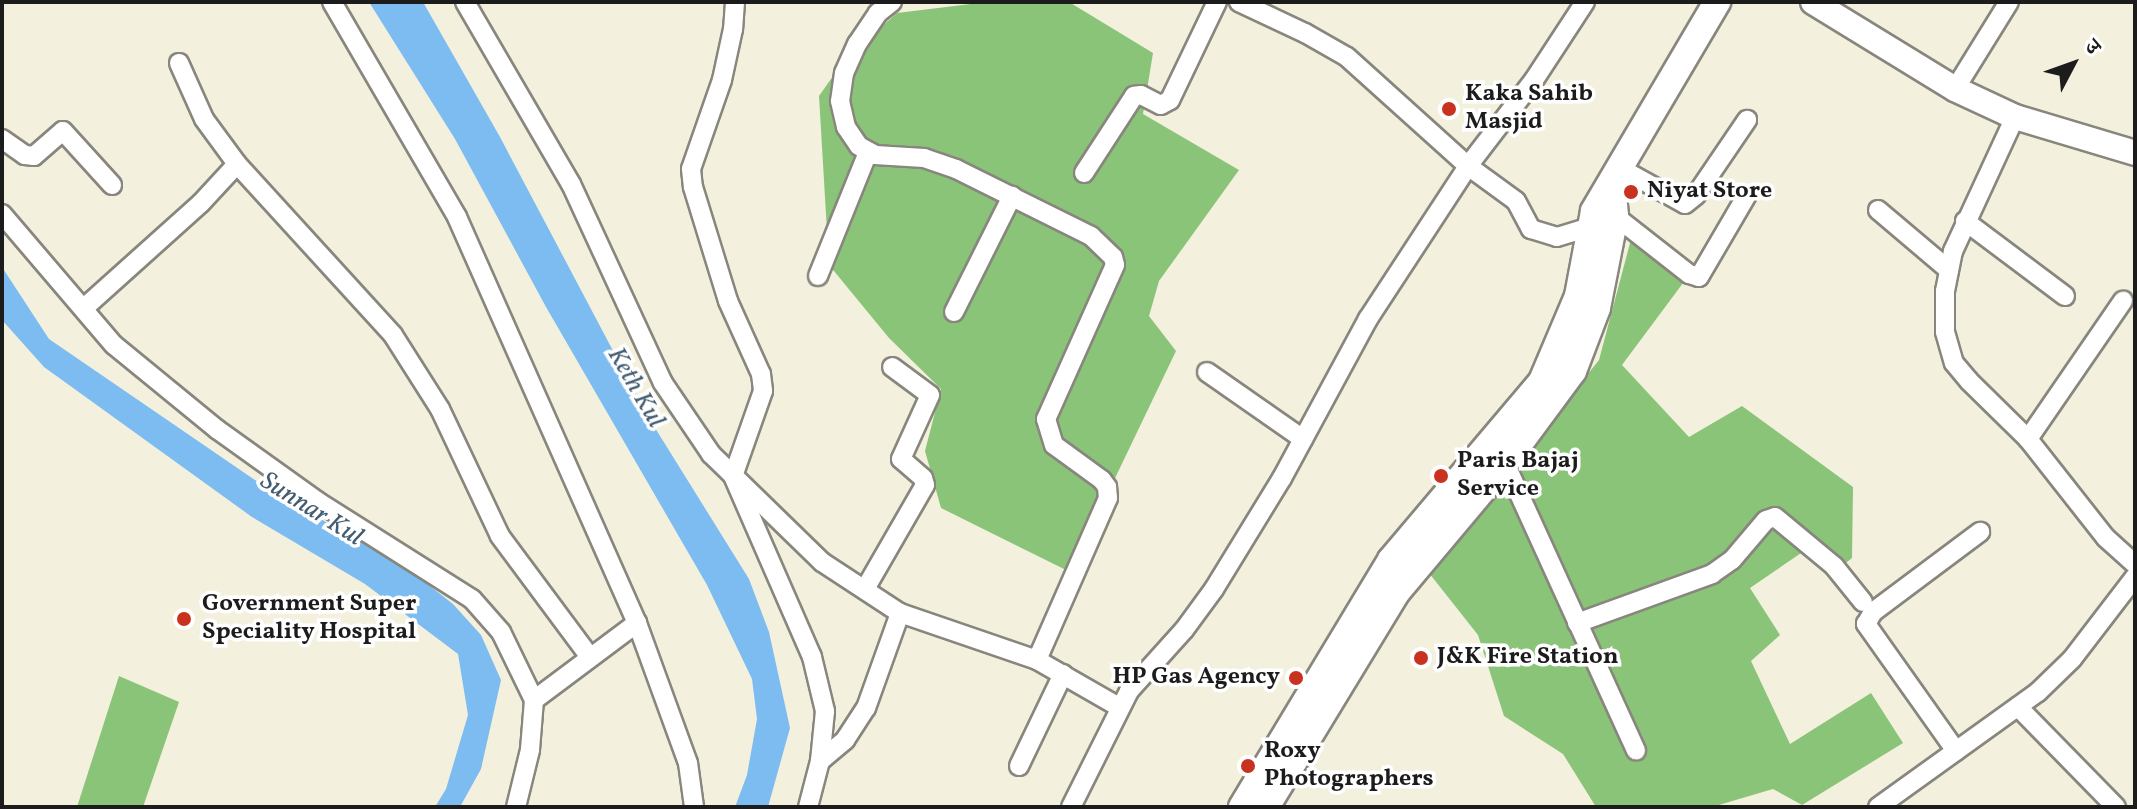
<!DOCTYPE html>
<html>
<head>
<meta charset="utf-8">
<style>
	body { margin:0 }
	#map { position:relative; width:2137px; height:809px; overflow:hidden; background:#f4f0de; font-family:Vollkorn,"Noto Serif Devanagari",serif }
	div>[style] { position:absolute }
	[style*='--x'] { left:calc(var(--x)*1px); top:calc(var(--y)*1px); width:calc(var(--w)*1px); rotate:calc(var(--a)*1deg) }
	.green>* { inset:0; background:#8ac478 }
	.water>* { inset:0; background:#7cbcf0 }
	.roads { filter:drop-shadow(2px 0 #88867d) drop-shadow(-2px 0 #88867d) drop-shadow(0 2px #88867d) drop-shadow(0 -2px #88867d) }
	.minor>* { height:18px; margin:-9px; padding:0 9px; transform-origin:9px; border-radius:9px; background:#fff }
	.tertiary>* { height:24px; margin:-12px; padding:0 12px; transform-origin:12px; border-radius:12px; background:#fff }
	.secondary>* { height:26px; margin:-13px; padding:0 13px; transform-origin:13px; border-radius:13px; background:#fff }
	.dots>* { width:22px; height:22px; translate:-50% -50%; box-sizing:border-box; border:4px solid #fff; border-radius:50% }
	span { translate:-50% -50%; white-space:nowrap; text-align:center; line-height:1.15; -webkit-text-stroke:7px #fff; paint-order:stroke }
	.poi-label { font-size:24px; color:#1c1c1c; font-weight:700 }
	.left { translate:0 -50%; text-align:left }
	.right { translate:-100% -50%; text-align:right }
	.water-label { font-size:26px; color:#425c71; font-style:italic }
	.frame { position:absolute; inset:0; border:4px solid #1c1c1c; pointer-events:none }
	.north { position:absolute; left:2033px; top:24px; width:80px; height:80px; -webkit-text-stroke:6px #fff; paint-order:stroke; rotate:49deg; font-size:22px; font-weight:700; line-height:32px; text-align:center; color:#1c1c1c }
	.north::after { content:''; display:block; margin:auto; width:28px; height:36px; background:#1c1c1c; clip-path:polygon(50% 0,100% 100%,50% 72%,0 100%) }
</style>
</head>
<body>
<div id="map">
	<div class="green">
		<i style="clip-path:polygon(987px 2px,1069px 2px,1153px 53px,1143px 114px,1239px 170px,1159px 281px,1149px 316px,1176px 351px,1070px 572px,941px 508px,925px 451px,941px 389px,889px 338px,829px 265px,819px 96px,845px 59px,897px 13px)"></i>
		<i style="clip-path:polygon(1634px 228px,1686px 279px,1622px 365px,1689px 437px,1742px 406px,1853px 487px,1852px 558px,1835px 572px,1807px 549px,1750px 588px,1780px 635px,1751px 661px,1790px 744px,1871px 693px,1903px 743px,1802px 805px,1773px 789px,1712px 807px,1596px 807px,1563px 754px,1504px 716px,1478px 635px,1429px 573px,1599px 360px)"></i>
		<i style="clip-path:polygon(119px 676px,179px 702px,143px 807px,77px 807px)"></i>
	</div>
	<div class="water">
		<i style="clip-path:polygon(369px 2px,423px 2px,500px 137px,647px 415px,749px 579px,769px 632px,790px 728px,768px 807px,735px 807px,747px 775px,757px 719px,752px 679px,707px 585px,546px 307px,455px 139px)"></i>
		<i style="clip-path:polygon(2px 267px,49px 339px,274px 493px,403px 565px,453px 604px,481px 635px,501px 680px,481px 769px,460px 807px,435px 807px,446px 789px,468px 715px,458px 654px,365px 584px,252px 517px,44px 367px,2px 320px)"></i>
	</div>
	<div class="roads">
		<div class="minor">
			<i style="--x:332;--y:2;--w:249;--a:59.8"></i>
			<i style="--x:457;--y:217;--w:444;--a:66.1"></i>
			<i style="--x:637;--y:623;--w:149;--a:70"></i>
			<i style="--x:688;--y:763;--w:44;--a:82.2"></i>
			<i style="--x:465;--y:2;--w:211;--a:59.8"></i>
			<i style="--x:571;--y:184;--w:219;--a:65.2"></i>
			<i style="--x:663;--y:383;--w:86;--a:55.9"></i>
			<i style="--x:711;--y:454;--w:155;--a:44.2"></i>
			<i style="--x:822;--y:562;--w:93;--a:33.2"></i>
			<i style="--x:900;--y:613;--w:145;--a:18.9"></i>
			<i style="--x:1037;--y:660;--w:95;--a:29.8"></i>
			<i style="--x:735;--y:2;--w:27;--a:94"></i>
			<i style="--x:733;--y:29;--w:52;--a:102.2"></i>
			<i style="--x:722;--y:80;--w:94;--a:109.2"></i>
			<i style="--x:691;--y:169;--w:18;--a:84"></i>
			<i style="--x:693;--y:187;--w:119;--a:72.9"></i>
			<i style="--x:728;--y:301;--w:80;--a:65.7"></i>
			<i style="--x:761;--y:374;--w:17;--a:83"></i>
			<i style="--x:763;--y:391;--w:90;--a:109.4"></i>
			<i style="--x:733;--y:476;--w:197;--a:66.4"></i>
			<i style="--x:812;--y:657;--w:56;--a:76.5"></i>
			<i style="--x:825;--y:711;--w:50;--a:95.7"></i>
			<i style="--x:820;--y:761;--w:48;--a:104.6"></i>
			<i style="--x:892;--y:2;--w:18;--a:142"></i>
			<i style="--x:878;--y:13;--w:37;--a:124"></i>
			<i style="--x:857;--y:44;--w:32;--a:114"></i>
			<i style="--x:844;--y:73;--w:28;--a:98"></i>
			<i style="--x:840;--y:101;--w:27;--a:77"></i>
			<i style="--x:846;--y:127;--w:23;--a:56"></i>
			<i style="--x:859;--y:146;--w:18;--a:29"></i>
			<i style="--x:875;--y:155;--w:49;--a:3.5"></i>
			<i style="--x:924;--y:158;--w:34;--a:19"></i>
			<i style="--x:956;--y:169;--w:151;--a:26.4"></i>
			<i style="--x:1091;--y:236;--w:30;--a:44"></i>
			<i style="--x:1113;--y:257;--w:8;--a:76"></i>
			<i style="--x:1115;--y:265;--w:169;--a:114.1"></i>
			<i style="--x:1046;--y:419;--w:27;--a:73"></i>
			<i style="--x:1054;--y:445;--w:59;--a:36.1"></i>
			<i style="--x:1102;--y:480;--w:9;--a:54"></i>
			<i style="--x:1107;--y:487;--w:11;--a:85"></i>
			<i style="--x:1108;--y:498;--w:177;--a:113.7"></i>
			<i style="--x:1239;--y:2;--w:73;--a:25.2"></i>
			<i style="--x:1305;--y:33;--w:48;--a:29.7"></i>
			<i style="--x:1347;--y:57;--w:163;--a:42"></i>
			<i style="--x:1468;--y:166;--w:59;--a:36.1"></i>
			<i style="--x:1516;--y:201;--w:32;--a:62"></i>
			<i style="--x:1531;--y:229;--w:27;--a:17"></i>
			<i style="--x:1557;--y:237;--w:34;--a:-17"></i>
			<i style="--x:179;--y:63;--w:61;--a:65.9"></i>
			<i style="--x:204;--y:119;--w:56;--a:53.7"></i>
			<i style="--x:237;--y:164;--w:231;--a:47.6"></i>
			<i style="--x:393;--y:335;--w:88;--a:57.6"></i>
			<i style="--x:440;--y:409;--w:140;--a:64.7"></i>
			<i style="--x:500;--y:536;--w:151;--a:53.4"></i>
			<i style="--x:1955;--y:89;--w:102;--a:-58.2"></i>
			<i style="--x:2015;--y:117;--w:148;--a:114.8"></i>
			<i style="--x:1953;--y:251;--w:41;--a:101.3"></i>
			<i style="--x:1945;--y:291;--w:41;--a:90"></i>
			<i style="--x:1945;--y:332;--w:32;--a:74"></i>
			<i style="--x:1954;--y:363;--w:23;--a:50"></i>
			<i style="--x:1969;--y:381;--w:83;--a:44.5"></i>
			<i style="--x:2028;--y:439;--w:126;--a:51.8"></i>
			<i style="--x:2106;--y:538;--w:39;--a:42"></i>
			<i style="--x:2;--y:139;--w:28;--a:35"></i>
			<i style="--x:25;--y:155;--w:9;--a:6"></i>
			<i style="--x:34;--y:156;--w:38;--a:-41"></i>
			<i style="--x:63;--y:131;--w:73;--a:47.8"></i>
			<i style="--x:1620;--y:168;--w:74;--a:29"></i>
			<i style="--x:1685;--y:204;--w:14;--a:-39"></i>
			<i style="--x:1696;--y:195;--w:91;--a:-55.8"></i>
			<i style="--x:1084;--y:173;--w:92;--a:-57"></i>
			<i style="--x:1134;--y:96;--w:7;--a:-8"></i>
			<i style="--x:1141;--y:95;--w:22;--a:27"></i>
			<i style="--x:1161;--y:105;--w:10;--a:-29"></i>
			<i style="--x:1170;--y:100;--w:109;--a:-64.4"></i>
			<i style="--x:1878;--y:210;--w:93;--a:40.2"></i>
			<i style="--x:2;--y:214;--w:172;--a:49.5"></i>
			<i style="--x:114;--y:345;--w:134;--a:39.3"></i>
			<i style="--x:218;--y:430;--w:122;--a:35.6"></i>
			<i style="--x:317;--y:501;--w:183;--a:32.3"></i>
			<i style="--x:472;--y:599;--w:44;--a:48.7"></i>
			<i style="--x:501;--y:632;--w:76;--a:64.1"></i>
			<i style="--x:534;--y:700;--w:50;--a:94.6"></i>
			<i style="--x:530;--y:750;--w:59;--a:103.8"></i>
			<i style="--x:1615;--y:216;--w:94;--a:38.1"></i>
			<i style="--x:1689;--y:274;--w:10;--a:17"></i>
			<i style="--x:1699;--y:277;--w:95;--a:-59.7"></i>
			<i style="--x:1965;--y:221;--w:125;--a:36.9"></i>
			<i style="--x:818;--y:276;--w:134;--a:-68"></i>
			<i style="--x:84;--y:308;--w:157;--a:-41.9"></i>
			<i style="--x:201;--y:203;--w:53;--a:-47.3"></i>
			<i style="--x:954;--y:312;--w:130;--a:-63.4"></i>
			<i style="--x:1207;--y:372;--w:117;--a:34.9"></i>
			<i style="--x:2028;--y:439;--w:168;--a:-55.5"></i>
			<i style="--x:1505;--y:463;--w:316;--a:65.5"></i>
			<i style="--x:865;--y:589;--w:120;--a:-60"></i>
			<i style="--x:925;--y:485;--w:7;--a:-106"></i>
			<i style="--x:923;--y:478;--w:29;--a:-139"></i>
			<i style="--x:901;--y:459;--w:70;--a:-65.6"></i>
			<i style="--x:930;--y:395;--w:47;--a:-143.6"></i>
			<i style="--x:1577;--y:623;--w:144;--a:-19.9"></i>
			<i style="--x:1712;--y:574;--w:24;--a:-35"></i>
			<i style="--x:1732;--y:560;--w:52;--a:-49.6"></i>
			<i style="--x:1766;--y:520;--w:9;--a:-18"></i>
			<i style="--x:1775;--y:517;--w:77;--a:39.7"></i>
			<i style="--x:1834;--y:566;--w:46;--a:51.1"></i>
			<i style="--x:534;--y:700;--w:129;--a:-36.8"></i>
			<i style="--x:2018;--y:707;--w:140;--a:45.6"></i>
			<i style="--x:1956;--y:751;--w:156;--a:-125.3"></i>
			<i style="--x:1866;--y:624;--w:14;--a:-60"></i>
			<i style="--x:1873;--y:612;--w:134;--a:-36.8"></i>
			<i style="--x:820;--y:761;--w:33;--a:-40"></i>
			<i style="--x:845;--y:740;--w:38;--a:-57"></i>
			<i style="--x:866;--y:708;--w:101;--a:-70.3"></i>
			<i style="--x:1019;--y:766;--w:102;--a:-64.4"></i>
			<i style="--x:1071;--y:807;--w:130;--a:-63.4"></i>
			<i style="--x:1129;--y:691;--w:82;--a:-48"></i>
			<i style="--x:1184;--y:630;--w:51;--a:-53.8"></i>
			<i style="--x:1214;--y:589;--w:130;--a:-58.5"></i>
			<i style="--x:1282;--y:478;--w:181;--a:-61.6"></i>
			<i style="--x:1368;--y:319;--w:183;--a:-56.8"></i>
			<i style="--x:1468;--y:166;--w:108;--a:-52.5"></i>
			<i style="--x:1534;--y:80;--w:93;--a:-56.8"></i>
			<i style="--x:1878;--y:807;--w:197;--a:-35.7"></i>
			<i style="--x:2038;--y:692;--w:47;--a:-44.1"></i>
			<i style="--x:2072;--y:659;--w:103;--a:-52.5"></i>
		</div>
		<div class="tertiary">
			<i style="--x:1813;--y:2;--w:167;--a:31.5"></i>
			<i style="--x:1955;--y:89;--w:66;--a:25"></i>
			<i style="--x:2015;--y:117;--w:125;--a:16.7"></i>
		</div>
		<div class="secondary">
			<i style="--x:1242;--y:807;--w:288;--a:-58.9"></i>
			<i style="--x:1391;--y:560;--w:234;--a:-49.8"></i>
			<i style="--x:1542;--y:381;--w:92;--a:-67"></i>
			<i style="--x:1578;--y:296;--w:86;--a:-79.3"></i>
			<i style="--x:1594;--y:211;--w:243;--a:-59.5"></i>
			<i style="--x:1266;--y:807;--w:250;--a:-58.7"></i>
			<i style="--x:1396;--y:593;--w:170;--a:-50"></i>
			<i style="--x:1505;--y:463;--w:114;--a:-53.5"></i>
			<i style="--x:1573;--y:371;--w:67;--a:-69.1"></i>
			<i style="--x:1597;--y:308;--w:94;--a:-78.9"></i>
			<i style="--x:1615;--y:216;--w:32;--a:-95"></i>
		</div>
	</div>
	<div class="dots">
		<i style="left:1449px;top:109px;background:#c8321e"></i>
		<i style="left:1631px;top:192px;background:#c8321e"></i>
		<i style="left:1441px;top:476px;background:#c8321e"></i>
		<i style="left:184px;top:619px;background:#c8321e"></i>
		<i style="left:1421px;top:658px;background:#c8321e"></i>
		<i style="left:1296px;top:678px;background:#c8321e"></i>
		<i style="left:1248px;top:766px;background:#c8321e"></i>
	</div>
	<div class="poi-label">
		<span class="left" style="left:1465px;top:109px">Kaka Sahib<br>Masjid</span>
		<span class="left" style="left:1647px;top:192px">Niyat Store</span>
		<span class="left" style="left:1457px;top:476px">Paris Bajaj<br>Service</span>
		<span class="left" style="left:202px;top:619px">Government Super<br>Speciality Hospital</span>
		<span class="left" style="left:1437px;top:658px">J&amp;K Fire Station</span>
		<span class="right" style="left:1280px;top:678px">HP Gas Agency</span>
		<span class="left" style="left:1264px;top:766px">Roxy<br>Photographers</span>
	</div>
	<div class="water-label">
		<span style="left:635px;top:388px;rotate:60deg">Keth Kul</span>
		<span style="left:311px;top:510px;rotate:32deg">Sunnar Kul</span>
	</div>
	<div class="frame"></div>
	<div class="north">उ</div>
</div>
</body>
</html>
